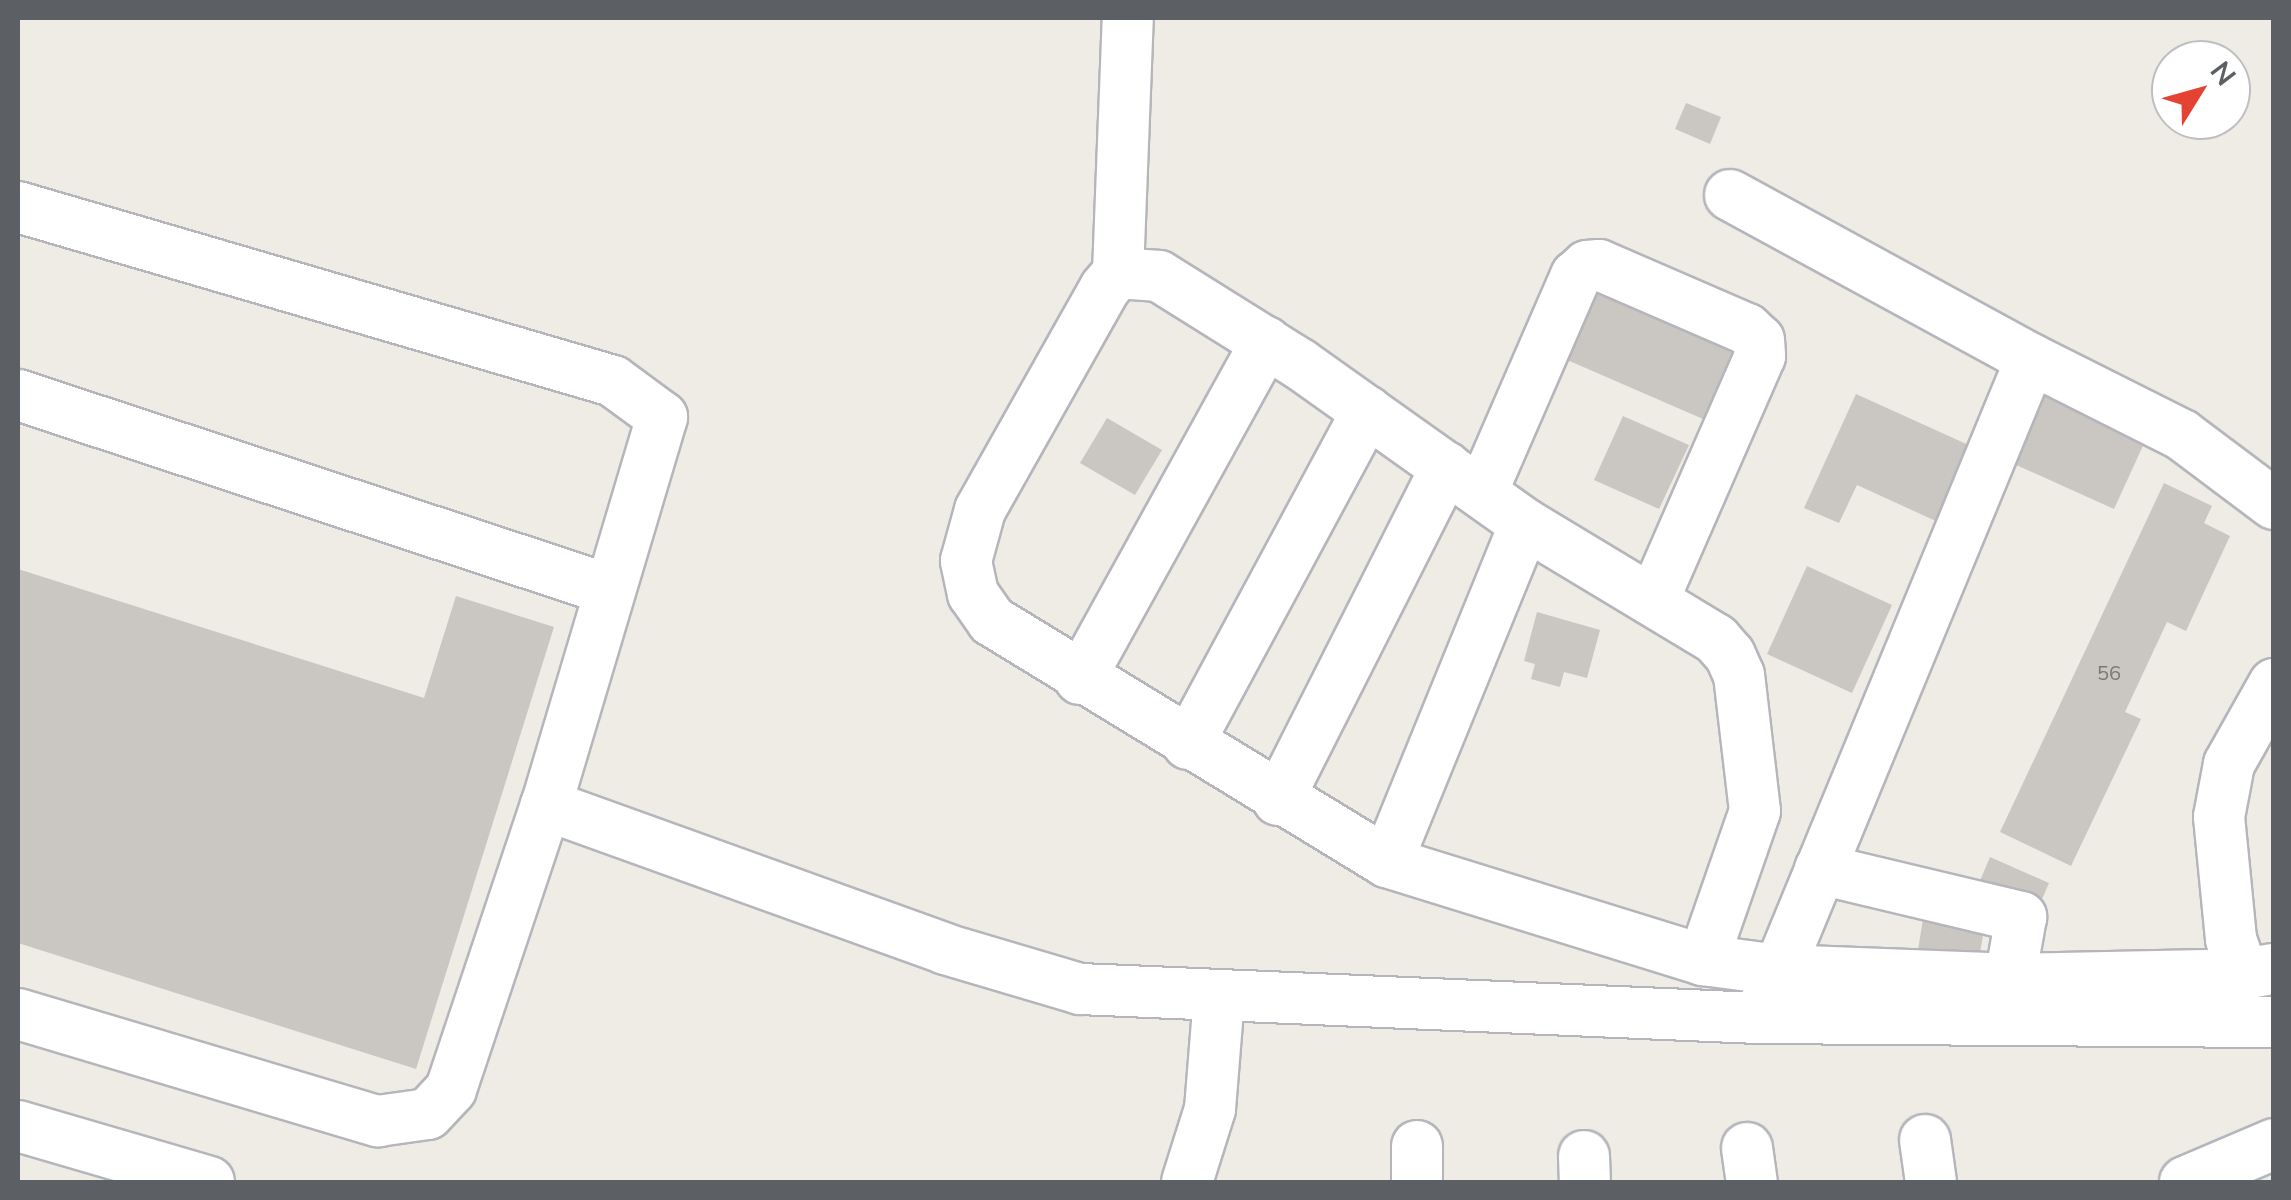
<!DOCTYPE html>
<html>
<head>
<meta charset="utf-8">
<style>
	body { margin:0 }
	#map { position:relative; width:2291px; height:1200px; overflow:hidden; background:#eeece4; font-family:Mulish,sans-serif }
	div>[style] { position:absolute }
	[style*='--x'] { left:calc(var(--x)*1px); top:calc(var(--y)*1px); width:calc(var(--w)*1px); rotate:calc(var(--a)*1deg) }
	.building>* { inset:0; background:#cac6c1 }
	.roads { filter:drop-shadow(2px 0 #b4b6bb) drop-shadow(-2px 0 #b4b6bb) drop-shadow(0 2px #b4b6bb) drop-shadow(0 -2px #b4b6bb) }
	.minor>* { height:50px; margin:-25px; padding:0 25px; transform-origin:25px; border-radius:25px; background:#fff }
	span { translate:-50% -50%; white-space:nowrap; text-align:center; line-height:1.15; -webkit-text-stroke:8px #fff; paint-order:stroke }
	.number-label { font-size:20px; color:#78797b }
	.number-label span { -webkit-text-stroke-width:0 }
	.frame { position:absolute; inset:0; border:20px solid #5c5f64; pointer-events:none }
	.north { position:absolute; left:2151px; top:40px; width:100px; height:100px; box-sizing:border-box; background:#fff; border:2px solid #bebfc1; border-radius:50%; rotate:53deg; font-size:28px; font-weight:700; line-height:40px; text-align:center; color:#5c5f64 }
	.north::after { content:''; display:block; margin:auto; width:35px; height:45px; background:#e44334; clip-path:polygon(50% 0,100% 100%,50% 72%,0 100%) }
</style>
</head>
<body>
<div id="map">
	<div class="building">
		<i style="clip-path:polygon(1686px 103px,1721px 117px,1710px 144px,1675px 129px)"></i>
		<i style="clip-path:polygon(1592px 279px,1736px 342px,1703px 419px,1558px 356px)"></i>
		<i style="clip-path:polygon(2045px 391px,2147px 437px,2114px 509px,2012px 463px)"></i>
		<i style="clip-path:polygon(1856px 394px,1973px 447px,1938px 522px,1857px 485px,1839px 523px,1804px 508px)"></i>
		<i style="clip-path:polygon(1623px 416px,1689px 445px,1659px 509px,1594px 480px)"></i>
		<i style="clip-path:polygon(1107px 418px,1162px 450px,1135px 495px,1080px 463px)"></i>
		<i style="clip-path:polygon(2164px 483px,2212px 506px,2204px 523px,2230px 536px,2186px 631px,2167px 622px,2125px 712px,2141px 719px,2071px 866px,2000px 832px)"></i>
		<i style="clip-path:polygon(1807px 566px,1892px 605px,1852px 693px,1767px 654px)"></i>
		<i style="clip-path:polygon(18px 569px,424px 698px,456px 596px,554px 627px,416px 1069px,18px 943px)"></i>
		<i style="clip-path:polygon(1537px 612px,1600px 630px,1587px 678px,1564px 672px,1560px 687px,1531px 679px,1535px 664px,1524px 661px)"></i>
		<i style="clip-path:polygon(1990px 857px,2049px 883px,2036px 913px,1977px 888px)"></i>
		<i style="clip-path:polygon(1925px 907px,1986px 917px,1979px 959px,1918px 950px)"></i>
	</div>
	<div class="roads">
		<div class="minor">
			<i style="--x:1730;--y:195;--w:343;--a:28.6"></i>
			<i style="--x:2031;--y:359;--w:661;--a:112.41"></i>
			<i style="--x:1779;--y:970;--w:231;--a:2.2"></i>
			<i style="--x:2010;--y:979;--w:233;--a:-1.2"></i>
			<i style="--x:18;--y:207;--w:620;--a:16.3"></i>
			<i style="--x:613;--y:381;--w:61;--a:36.3"></i>
			<i style="--x:662;--y:417;--w:405;--a:106.6"></i>
			<i style="--x:546;--y:805;--w:424;--a:19.8"></i>
			<i style="--x:945;--y:949;--w:141;--a:16.5"></i>
			<i style="--x:1080;--y:989;--w:680;--a:2.45"></i>
			<i style="--x:1759;--y:1018;--w:52;--a:-67.4"></i>
			<i style="--x:1779;--y:970;--w:77;--a:-172.5"></i>
			<i style="--x:1703;--y:960;--w:331;--a:-162.8"></i>
			<i style="--x:1387;--y:862;--w:463;--a:-148.6"></i>
			<i style="--x:992;--y:621;--w:33;--a:-125"></i>
			<i style="--x:973;--y:594;--w:34;--a:-102"></i>
			<i style="--x:966;--y:561;--w:53;--a:-74.6"></i>
			<i style="--x:980;--y:510;--w:255;--a:-60.6"></i>
			<i style="--x:1105;--y:288;--w:20;--a:-49"></i>
			<i style="--x:1118;--y:273;--w:41;--a:4.2"></i>
			<i style="--x:1159;--y:276;--w:166;--a:32"></i>
			<i style="--x:1300;--y:364;--w:276;--a:35.4"></i>
			<i style="--x:1525;--y:524;--w:223;--a:31.1"></i>
			<i style="--x:1716;--y:639;--w:21;--a:49"></i>
			<i style="--x:1730;--y:655;--w:22;--a:66"></i>
			<i style="--x:1739;--y:675;--w:137;--a:83.3"></i>
			<i style="--x:1755;--y:811;--w:158;--a:109.2"></i>
			<i style="--x:1118;--y:273;--w:255;--a:-87.8"></i>
			<i style="--x:2031;--y:359;--w:169;--a:26.7"></i>
			<i style="--x:2182;--y:435;--w:115;--a:36.9"></i>
			<i style="--x:18;--y:395;--w:623;--a:18.23"></i>
			<i style="--x:1482;--y:492;--w:236;--a:-66.5"></i>
			<i style="--x:1576;--y:276;--w:15;--a:-42"></i>
			<i style="--x:1587;--y:266;--w:12;--a:-5"></i>
			<i style="--x:1599;--y:265;--w:161;--a:23.4"></i>
			<i style="--x:1747;--y:329;--w:16;--a:43"></i>
			<i style="--x:1759;--y:340;--w:16;--a:86"></i>
			<i style="--x:1760;--y:356;--w:267;--a:113.6"></i>
			<i style="--x:1080;--y:679;--w:385;--a:-61.1"></i>
			<i style="--x:1188;--y:744;--w:378;--a:-61.7"></i>
			<i style="--x:1278;--y:800;--w:373;--a:-63.2"></i>
			<i style="--x:1387;--y:862;--w:365;--a:-67.8"></i>
			<i style="--x:1820;--y:869;--w:207;--a:13.4"></i>
			<i style="--x:2021;--y:917;--w:63;--a:100.1"></i>
			<i style="--x:2272;--y:969;--w:29;--a:170"></i>
			<i style="--x:2243;--y:974;--w:37;--a:-109"></i>
			<i style="--x:2231;--y:939;--w:123;--a:-95.6"></i>
			<i style="--x:2219;--y:817;--w:54;--a:-79.3"></i>
			<i style="--x:2229;--y:764;--w:92;--a:-60.6"></i>
			<i style="--x:18;--y:1014;--w:376;--a:16.6"></i>
			<i style="--x:378;--y:1121;--w:50;--a:-8"></i>
			<i style="--x:428;--y:1114;--w:34;--a:-47"></i>
			<i style="--x:451;--y:1089;--w:299;--a:-71.5"></i>
			<i style="--x:1759;--y:1018;--w:515;--a:0.45"></i>
			<i style="--x:18;--y:1126;--w:199;--a:16.3"></i>
			<i style="--x:1925;--y:1140;--w:42;--a:81.9"></i>
			<i style="--x:1747;--y:1148;--w:34;--a:82"></i>
			<i style="--x:1584;--y:1156;--w:26;--a:88"></i>
			<i style="--x:1187;--y:1182;--w:77;--a:-72.5"></i>
			<i style="--x:1210;--y:1109;--w:112;--a:-85.4"></i>
			<i style="--x:1417;--y:1182;--w:36;--a:-90"></i>
			<i style="--x:2185;--y:1182;--w:97;--a:-23.1"></i>
		</div>
	</div>
	<div class="number-label">
		<span style="left:2109px;top:672px">56</span>
	</div>
	<div class="frame"></div>
	<div class="north">N</div>
</div>
</body>
</html>
